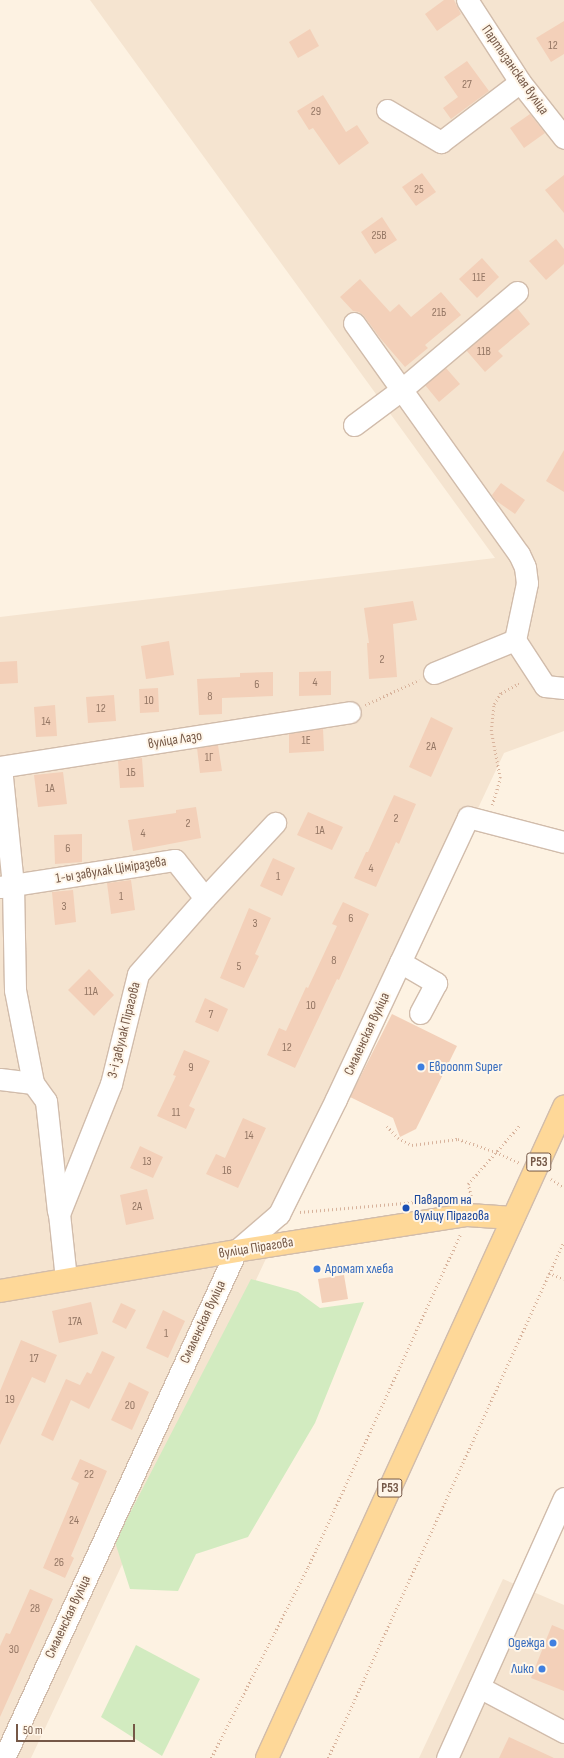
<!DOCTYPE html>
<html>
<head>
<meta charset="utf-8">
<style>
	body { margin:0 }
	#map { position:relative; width:564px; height:1758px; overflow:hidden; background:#fdf2e2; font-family:"Sofia Sans Condensed",sans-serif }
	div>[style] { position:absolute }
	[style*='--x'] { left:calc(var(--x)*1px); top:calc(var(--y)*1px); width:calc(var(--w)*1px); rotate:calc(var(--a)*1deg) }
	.residential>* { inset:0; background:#f5e4d0 }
	.green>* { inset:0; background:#d2ebc0 }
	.building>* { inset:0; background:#f3d0b9 }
	.path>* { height:2.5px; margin-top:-1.25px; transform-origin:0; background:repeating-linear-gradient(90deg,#d8b39c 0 1px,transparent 0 4px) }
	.roads { filter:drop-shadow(1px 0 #d1bcab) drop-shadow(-1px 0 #d1bcab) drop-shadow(0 1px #d1bcab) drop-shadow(0 -1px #d1bcab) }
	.minor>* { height:21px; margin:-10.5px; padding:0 10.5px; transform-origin:10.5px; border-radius:10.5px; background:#fff }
	.major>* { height:22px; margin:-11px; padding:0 11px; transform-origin:11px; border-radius:11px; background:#fed898 }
	.dots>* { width:11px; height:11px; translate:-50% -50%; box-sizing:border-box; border:2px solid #fff6e9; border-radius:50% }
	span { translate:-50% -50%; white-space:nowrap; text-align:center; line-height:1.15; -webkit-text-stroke:4px #fff6e9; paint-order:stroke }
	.number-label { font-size:12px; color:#947664 }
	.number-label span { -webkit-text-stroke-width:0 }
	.shield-label span { padding:1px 3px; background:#fff6e9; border:1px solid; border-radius:3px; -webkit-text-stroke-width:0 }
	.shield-label { font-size:13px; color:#755847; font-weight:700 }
	.street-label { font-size:14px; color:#755847 }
	.shop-label { font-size:14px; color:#366cbe }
	.left { translate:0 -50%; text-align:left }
	.right { translate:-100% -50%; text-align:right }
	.transit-label { font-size:14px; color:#164399 }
	.scale { position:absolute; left:16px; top:1724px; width:119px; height:18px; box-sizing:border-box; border:2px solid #755847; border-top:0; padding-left:5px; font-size:12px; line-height:14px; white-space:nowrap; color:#755847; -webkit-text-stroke:3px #fff6e9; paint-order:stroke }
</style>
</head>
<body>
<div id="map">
	<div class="residential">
		<i style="clip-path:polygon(90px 0,564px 0,564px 731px,504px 753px,31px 1758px,0 1758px,0 617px,495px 558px)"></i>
		<i style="clip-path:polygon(503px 1579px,564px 1605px,564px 1758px,419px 1758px)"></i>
	</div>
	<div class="green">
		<i style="clip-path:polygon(251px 1279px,298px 1292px,320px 1308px,364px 1302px,315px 1423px,248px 1537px,196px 1554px,178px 1591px,130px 1589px,115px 1542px)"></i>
		<i style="clip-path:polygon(136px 1645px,200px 1679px,162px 1756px,101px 1717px)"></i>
	</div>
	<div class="building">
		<i style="clip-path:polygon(444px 0,454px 0,461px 14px,437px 31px,425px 14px)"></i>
		<i style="clip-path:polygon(564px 21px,564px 54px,551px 62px,536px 38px)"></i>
		<i style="clip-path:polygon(310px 29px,319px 46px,298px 58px,289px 42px)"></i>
		<i style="clip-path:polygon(467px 61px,489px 91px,451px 119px,443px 108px,458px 97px,444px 77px)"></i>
		<i style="clip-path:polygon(323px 95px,346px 132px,357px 125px,369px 143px,339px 165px,313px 128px,309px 130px,297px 111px)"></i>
		<i style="clip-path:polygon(530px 114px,545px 133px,524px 148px,510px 128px)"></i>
		<i style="clip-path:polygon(422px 173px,436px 192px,416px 206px,402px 187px)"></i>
		<i style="clip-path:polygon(564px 175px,564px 213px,545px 190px)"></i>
		<i style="clip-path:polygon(382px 217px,397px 240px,375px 254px,361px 232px)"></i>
		<i style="clip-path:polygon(556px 239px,564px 249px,564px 264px,546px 280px,529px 261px)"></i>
		<i style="clip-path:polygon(482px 258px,499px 277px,477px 298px,459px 279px)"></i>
		<i style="clip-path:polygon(360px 279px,390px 312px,399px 304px,411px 317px,441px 292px,461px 315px,425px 345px,428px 348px,405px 367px,380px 338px,364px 316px,359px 312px,353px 311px,340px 297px)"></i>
		<i style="clip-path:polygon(517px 308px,530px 324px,498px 351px,503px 356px,485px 372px,466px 350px)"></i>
		<i style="clip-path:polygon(446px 368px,460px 384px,439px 402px,425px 385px)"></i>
		<i style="clip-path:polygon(564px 450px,564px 492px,546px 481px)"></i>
		<i style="clip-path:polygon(501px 483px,525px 500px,515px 514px,495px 500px,492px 495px)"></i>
		<i style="clip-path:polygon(413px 601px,417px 620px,393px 624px,397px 677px,369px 679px,367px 643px,369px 643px,364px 608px)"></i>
		<i style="clip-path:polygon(169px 641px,174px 675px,146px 679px,141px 646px)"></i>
		<i style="clip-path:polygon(17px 661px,18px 683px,0 684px,0 662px)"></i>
		<i style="clip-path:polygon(331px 671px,331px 695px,299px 696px,299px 672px)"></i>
		<i style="clip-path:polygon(273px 672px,273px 696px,222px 698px,222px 714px,199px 715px,197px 679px,240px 677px,240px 673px)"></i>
		<i style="clip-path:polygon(158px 688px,159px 712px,140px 713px,139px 689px)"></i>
		<i style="clip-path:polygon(114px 695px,116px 721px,88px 723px,86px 697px)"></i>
		<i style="clip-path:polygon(55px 705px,57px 736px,36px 737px,34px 707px)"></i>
		<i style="clip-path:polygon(431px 717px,453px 728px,431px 777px,409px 767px)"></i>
		<i style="clip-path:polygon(323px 728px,324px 751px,289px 753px,289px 734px)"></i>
		<i style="clip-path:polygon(218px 745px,222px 771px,200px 773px,197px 748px)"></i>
		<i style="clip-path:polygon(142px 758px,144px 787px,120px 788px,118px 761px)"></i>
		<i style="clip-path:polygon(63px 772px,67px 804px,38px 807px,34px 775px)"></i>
		<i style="clip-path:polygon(394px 795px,416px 804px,399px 844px,396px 842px,376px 887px,354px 878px,366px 852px,368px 852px)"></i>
		<i style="clip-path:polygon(196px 807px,201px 838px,133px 851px,128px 820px,176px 813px,176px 810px)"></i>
		<i style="clip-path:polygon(308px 812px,343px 827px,332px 850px,297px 835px)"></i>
		<i style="clip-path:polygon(82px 834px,82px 862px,55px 864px,54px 835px)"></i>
		<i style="clip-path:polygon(273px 858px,295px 868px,282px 896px,260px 886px)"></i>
		<i style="clip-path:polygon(131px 880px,135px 910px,111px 914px,107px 883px)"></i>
		<i style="clip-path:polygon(73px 890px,76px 922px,55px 925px,52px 892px)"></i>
		<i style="clip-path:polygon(343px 902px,369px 914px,339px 980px,337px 979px,295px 1068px,267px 1055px,279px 1028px,286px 1031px,306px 987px,308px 988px,337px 926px,332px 924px)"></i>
		<i style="clip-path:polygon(249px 908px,271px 918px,255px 954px,259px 956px,244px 988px,220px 978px)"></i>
		<i style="clip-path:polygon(89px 969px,114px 995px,94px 1016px,68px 990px)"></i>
		<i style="clip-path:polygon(205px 998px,228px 1009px,218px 1032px,195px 1022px)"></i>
		<i style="clip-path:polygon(392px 1014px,457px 1046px,416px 1129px,400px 1137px,393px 1118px,350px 1097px)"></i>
		<i style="clip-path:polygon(184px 1050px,210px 1061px,189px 1106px,195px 1109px,186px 1129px,157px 1116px,176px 1076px,173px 1075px)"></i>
		<i style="clip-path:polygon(243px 1118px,266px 1128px,238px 1188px,206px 1174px,216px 1154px,225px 1158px)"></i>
		<i style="clip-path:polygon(140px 1146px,163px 1157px,153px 1178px,130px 1168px)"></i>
		<i style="clip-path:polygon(147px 1189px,154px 1219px,126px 1225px,120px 1195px)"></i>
		<i style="clip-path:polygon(344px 1275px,348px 1299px,322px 1303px,318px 1279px)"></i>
		<i style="clip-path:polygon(91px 1302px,98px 1334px,59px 1343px,52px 1311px)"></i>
		<i style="clip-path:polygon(121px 1303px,136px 1310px,126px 1329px,112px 1322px)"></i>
		<i style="clip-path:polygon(163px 1310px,185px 1321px,168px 1358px,146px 1348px)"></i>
		<i style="clip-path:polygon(21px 1340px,57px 1355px,45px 1383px,32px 1377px,0 1445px,0 1391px)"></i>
		<i style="clip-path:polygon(102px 1351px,115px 1357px,89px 1409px,71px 1400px,53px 1441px,41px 1435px,66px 1379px,80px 1385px,87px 1372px,91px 1374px)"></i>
		<i style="clip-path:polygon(129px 1382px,149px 1392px,132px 1430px,111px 1420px)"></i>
		<i style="clip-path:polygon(80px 1459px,107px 1471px,71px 1556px,74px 1558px,65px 1578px,43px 1568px,79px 1483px,71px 1479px)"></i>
		<i style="clip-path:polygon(30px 1589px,53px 1599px,0 1717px,0 1646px,6px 1633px,10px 1634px)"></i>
		<i style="clip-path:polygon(552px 1625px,564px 1630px,564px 1691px,531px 1678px)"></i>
		<i style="clip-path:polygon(509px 1737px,554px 1758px,499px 1758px)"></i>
	</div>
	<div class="path">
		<i style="--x:365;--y:705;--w:60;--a:-24.8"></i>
		<i style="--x:492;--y:805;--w:28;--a:-73"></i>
		<i style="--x:500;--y:778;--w:48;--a:-100.8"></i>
		<i style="--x:491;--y:731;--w:27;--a:-84"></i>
		<i style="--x:494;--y:704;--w:13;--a:-58"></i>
		<i style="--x:501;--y:693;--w:19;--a:-28"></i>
		<i style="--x:518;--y:684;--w:4;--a:0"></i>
		<i style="--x:387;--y:1126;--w:16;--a:47"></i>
		<i style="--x:398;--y:1138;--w:16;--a:27"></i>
		<i style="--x:412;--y:1145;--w:46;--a:-7.4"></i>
		<i style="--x:458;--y:1139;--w:40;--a:18.9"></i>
		<i style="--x:496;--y:1152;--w:26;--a:25"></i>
		<i style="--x:551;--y:1179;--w:15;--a:32"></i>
		<i style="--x:471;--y:1196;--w:12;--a:-104"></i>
		<i style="--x:468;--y:1184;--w:79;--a:-48.6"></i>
		<i style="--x:300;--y:1212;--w:116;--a:-4.9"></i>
		<i style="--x:549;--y:1273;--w:16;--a:22"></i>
		<i style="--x:211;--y:1758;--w:214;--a:-63.1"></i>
		<i style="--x:308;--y:1567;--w:365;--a:-65.4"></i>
		<i style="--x:328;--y:1758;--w:568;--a:-65.46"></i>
	</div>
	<div class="roads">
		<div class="minor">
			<i style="--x:467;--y:0;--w:98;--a:57.1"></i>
			<i style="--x:520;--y:82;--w:71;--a:51.8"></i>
			<i style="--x:387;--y:110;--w:63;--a:30.7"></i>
			<i style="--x:441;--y:142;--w:99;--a:-37.2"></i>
			<i style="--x:354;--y:323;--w:284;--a:54.5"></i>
			<i style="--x:519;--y:554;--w:14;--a:65"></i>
			<i style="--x:525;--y:567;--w:16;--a:83"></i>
			<i style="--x:527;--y:583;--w:58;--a:101.9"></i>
			<i style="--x:515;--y:640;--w:55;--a:56.9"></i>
			<i style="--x:545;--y:686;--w:19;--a:6"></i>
			<i style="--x:354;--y:425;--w:59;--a:-36.7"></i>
			<i style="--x:401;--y:390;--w:152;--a:-40.2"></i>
			<i style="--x:434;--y:673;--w:87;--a:-22.2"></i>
			<i style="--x:0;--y:767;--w:354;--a:-8.9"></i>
			<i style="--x:1;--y:767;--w:119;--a:84.2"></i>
			<i style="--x:13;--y:885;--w:105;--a:88.9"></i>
			<i style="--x:15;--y:990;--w:95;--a:79"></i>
			<i style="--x:33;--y:1083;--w:22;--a:54"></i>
			<i style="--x:46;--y:1101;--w:111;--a:83.8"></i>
			<i style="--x:0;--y:887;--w:177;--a:-8.8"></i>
			<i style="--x:175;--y:860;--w:48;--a:51.7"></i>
			<i style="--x:400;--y:962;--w:42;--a:30.3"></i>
			<i style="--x:436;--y:983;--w:34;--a:118"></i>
			<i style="--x:0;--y:1079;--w:33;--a:7"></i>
			<i style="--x:66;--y:1279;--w:65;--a:-96.1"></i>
			<i style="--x:59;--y:1214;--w:140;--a:-68.2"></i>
			<i style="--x:111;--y:1084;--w:113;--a:-76.2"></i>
			<i style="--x:138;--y:974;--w:101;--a:-48.6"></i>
			<i style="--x:205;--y:898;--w:103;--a:-47"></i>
			<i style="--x:479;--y:1687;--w:96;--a:27.9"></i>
			<i style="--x:4;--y:1758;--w:558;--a:-65.41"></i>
			<i style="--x:236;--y:1251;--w:57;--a:-40.7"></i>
			<i style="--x:279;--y:1214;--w:128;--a:-63.6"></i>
			<i style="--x:336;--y:1099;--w:311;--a:-64.9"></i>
			<i style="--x:468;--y:817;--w:99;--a:14.6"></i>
			<i style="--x:447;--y:1758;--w:285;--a:-65.8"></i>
		</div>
		<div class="major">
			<i style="--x:0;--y:1291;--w:239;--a:-9.6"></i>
			<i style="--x:236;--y:1251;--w:234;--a:-8.9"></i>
			<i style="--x:467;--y:1215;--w:46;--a:3.7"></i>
			<i style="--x:267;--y:1758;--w:716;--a:-65.48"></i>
		</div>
	</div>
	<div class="dots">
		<i style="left:421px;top:1067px;background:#3f7fe0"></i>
		<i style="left:406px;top:1208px;background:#1a4fb4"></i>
		<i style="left:317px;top:1269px;background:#3f7fe0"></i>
		<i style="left:553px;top:1643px;background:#3f7fe0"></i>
		<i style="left:542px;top:1669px;background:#3f7fe0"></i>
	</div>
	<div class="number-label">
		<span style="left:553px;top:46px">12</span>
		<span style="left:467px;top:85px">27</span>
		<span style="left:316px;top:112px">29</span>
		<span style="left:419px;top:190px">25</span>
		<span style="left:379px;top:236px">25В</span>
		<span style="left:479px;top:278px">11Е</span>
		<span style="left:439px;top:313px">21Б</span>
		<span style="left:484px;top:352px">11В</span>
		<span style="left:382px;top:660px">2</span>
		<span style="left:315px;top:683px">4</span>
		<span style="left:257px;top:685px">6</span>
		<span style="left:210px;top:697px">8</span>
		<span style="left:149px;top:701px">10</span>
		<span style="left:101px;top:709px">12</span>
		<span style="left:46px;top:722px">14</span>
		<span style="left:306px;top:741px">1Е</span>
		<span style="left:431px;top:747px">2А</span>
		<span style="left:209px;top:758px">1Г</span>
		<span style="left:131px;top:773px">1Б</span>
		<span style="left:50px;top:789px">1А</span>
		<span style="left:396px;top:819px">2</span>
		<span style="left:188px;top:824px">2</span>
		<span style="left:320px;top:831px">1А</span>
		<span style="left:143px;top:834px">4</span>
		<span style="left:68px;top:849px">6</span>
		<span style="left:371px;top:869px">4</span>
		<span style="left:278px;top:877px">1</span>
		<span style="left:121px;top:897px">1</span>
		<span style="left:64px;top:907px">3</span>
		<span style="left:351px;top:919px">6</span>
		<span style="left:255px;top:924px">3</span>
		<span style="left:334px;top:961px">8</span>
		<span style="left:239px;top:967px">5</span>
		<span style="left:91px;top:992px">11А</span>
		<span style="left:311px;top:1006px">10</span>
		<span style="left:211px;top:1015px">7</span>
		<span style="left:287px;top:1048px">12</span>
		<span style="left:191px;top:1068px">9</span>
		<span style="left:176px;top:1113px">11</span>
		<span style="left:249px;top:1136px">14</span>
		<span style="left:147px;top:1162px">13</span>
		<span style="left:227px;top:1171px">16</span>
		<span style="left:137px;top:1207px">2А</span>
		<span style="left:75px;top:1322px">17А</span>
		<span style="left:166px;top:1334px">1</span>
		<span style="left:34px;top:1359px">17</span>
		<span style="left:10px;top:1400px">19</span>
		<span style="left:130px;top:1406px">20</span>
		<span style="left:89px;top:1475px">22</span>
		<span style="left:74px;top:1521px">24</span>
		<span style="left:59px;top:1563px">26</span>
		<span style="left:35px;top:1609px">28</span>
		<span style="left:14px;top:1650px">30</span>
	</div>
	<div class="shield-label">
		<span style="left:539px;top:1162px">Р53</span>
		<span style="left:390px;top:1488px">Р53</span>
	</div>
	<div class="street-label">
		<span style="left:515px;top:70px;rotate:55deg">Партызанская вуліца</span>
		<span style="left:175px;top:740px;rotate:-9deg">вуліца Лазо</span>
		<span style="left:111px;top:870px;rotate:-9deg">1-ы завулак Ціміразева</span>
		<span style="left:124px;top:1030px;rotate:-76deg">3-і завулак Пірагова</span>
		<span style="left:367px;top:1034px;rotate:-65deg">Смаленская вуліца</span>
		<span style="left:256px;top:1248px;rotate:-9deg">вуліца Пірагова</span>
		<span style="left:203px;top:1322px;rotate:-65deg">Смаленская вуліца</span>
		<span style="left:68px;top:1617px;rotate:-65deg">Смаленская вуліца</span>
	</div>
	<div class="shop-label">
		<span class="left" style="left:429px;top:1067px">Евроопт Super</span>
		<span class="left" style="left:325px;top:1269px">Аромат хлеба</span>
		<span class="right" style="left:545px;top:1643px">Одежда</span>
		<span class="right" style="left:534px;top:1669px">Лико</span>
	</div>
	<div class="transit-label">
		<span class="left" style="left:414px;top:1208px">Паварот на<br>вуліцу Пірагова</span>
	</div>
	<div class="scale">50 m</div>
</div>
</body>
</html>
